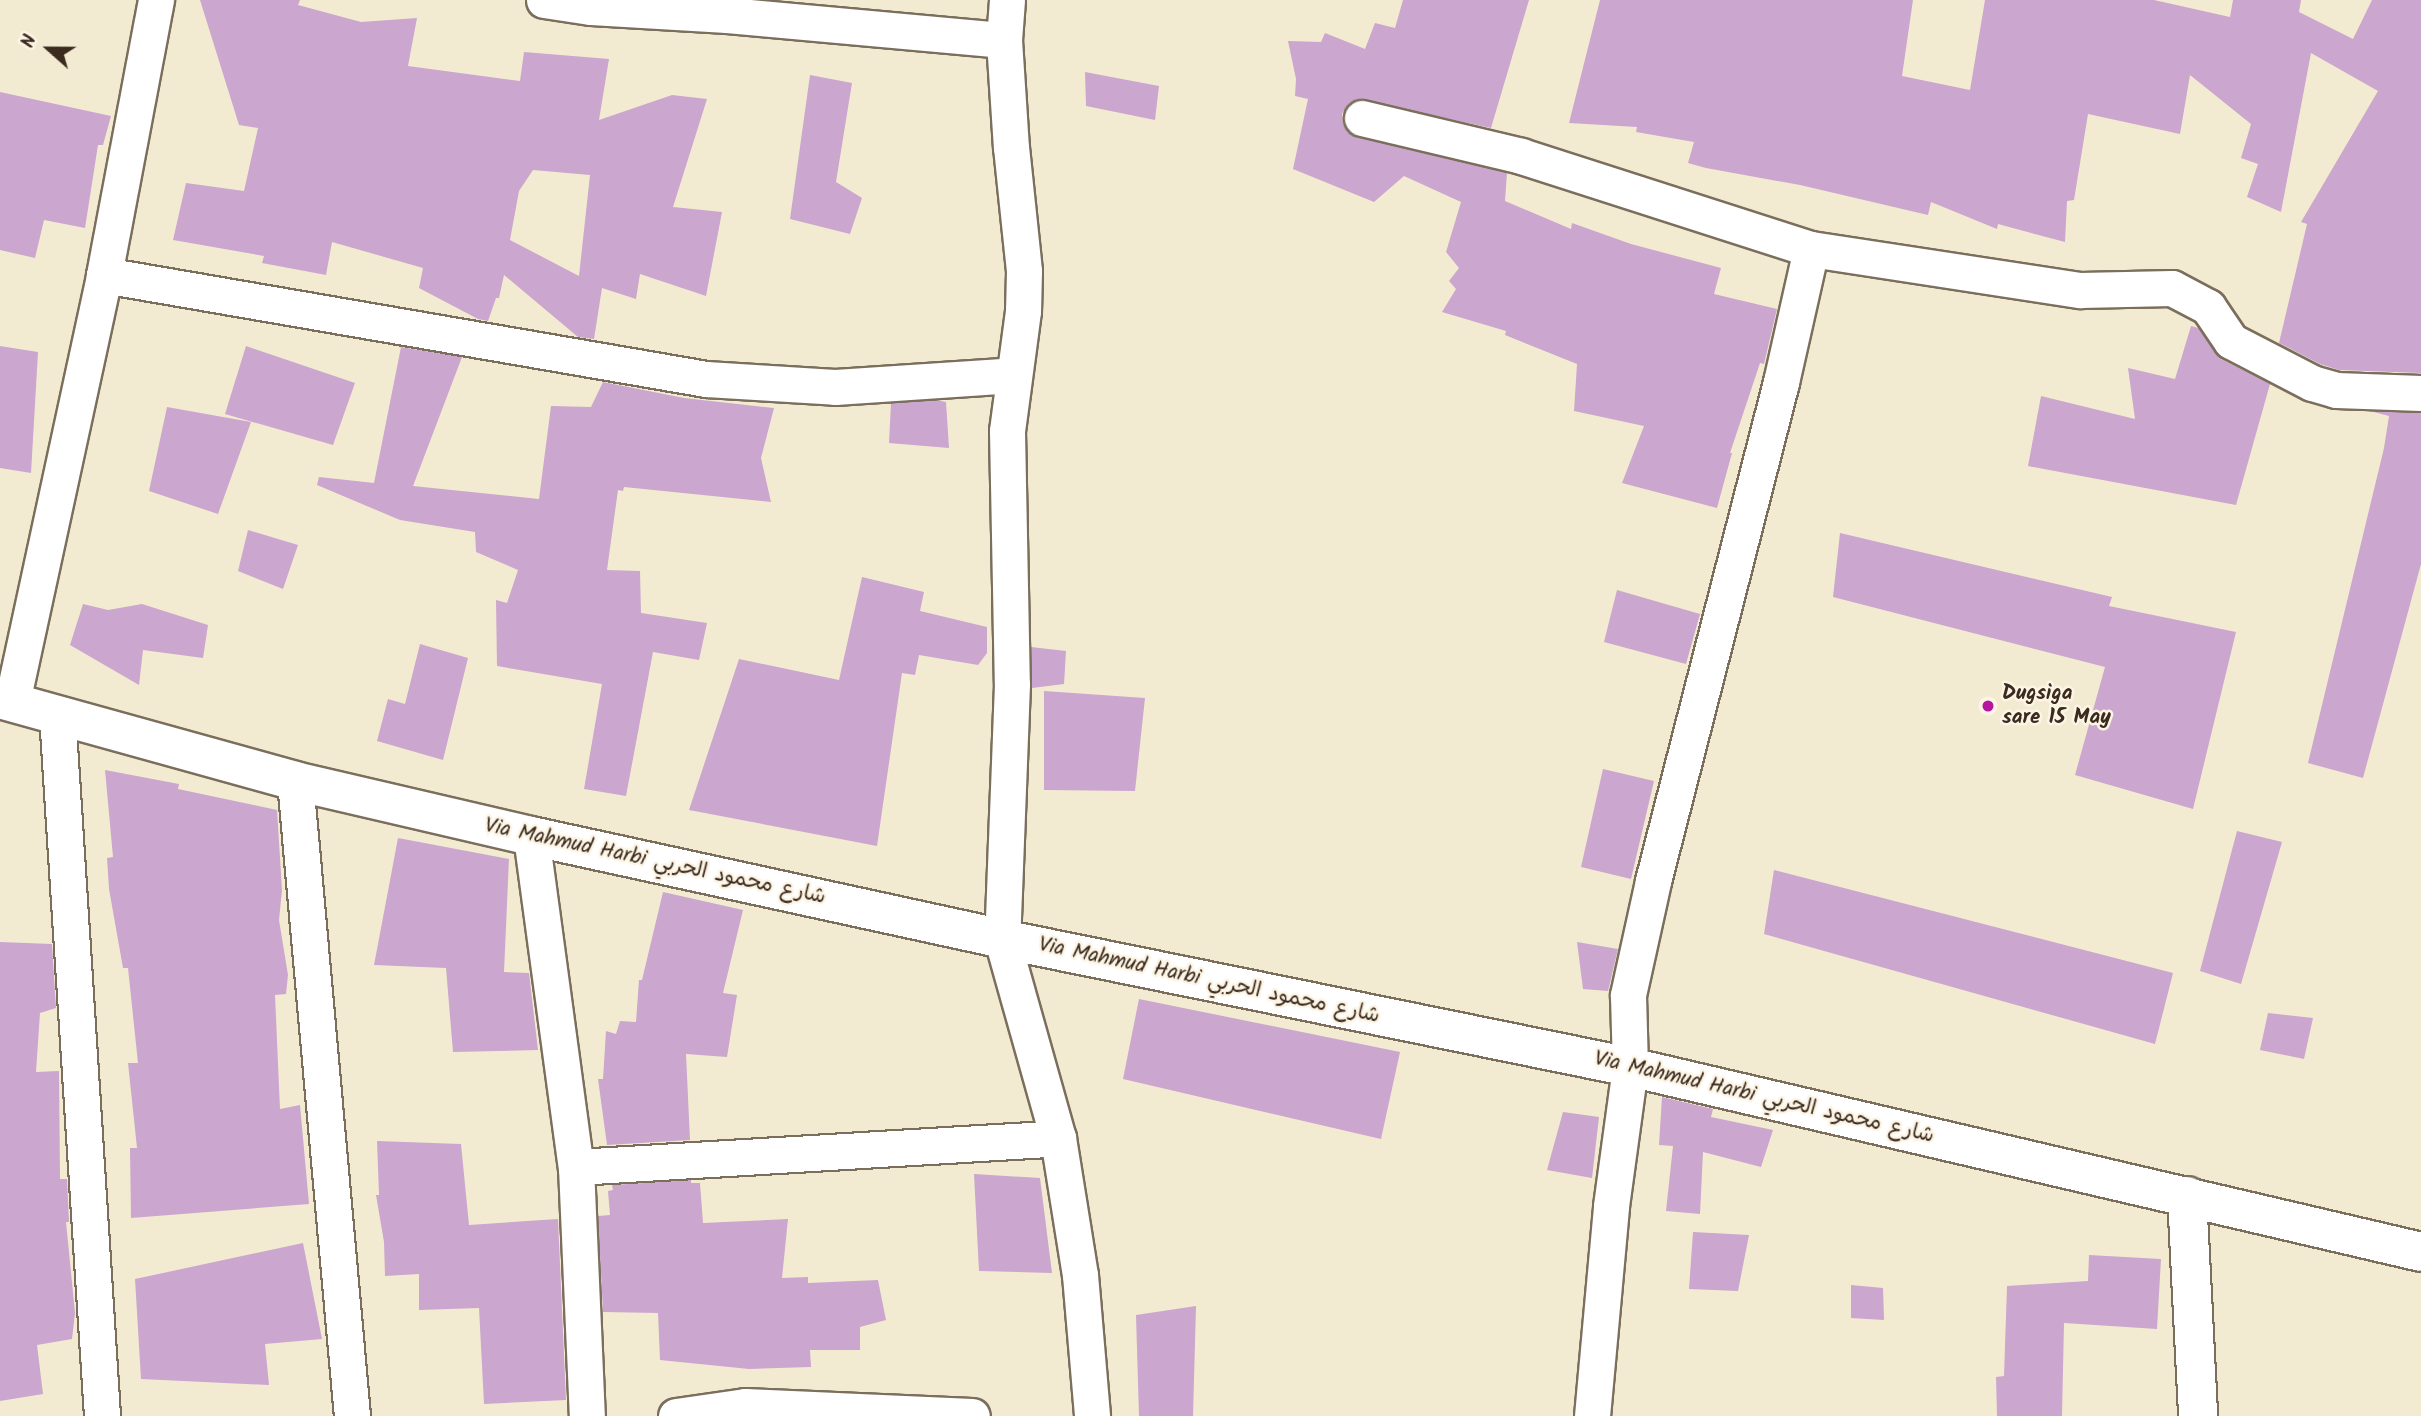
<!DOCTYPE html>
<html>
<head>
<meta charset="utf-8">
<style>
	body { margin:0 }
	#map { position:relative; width:2421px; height:1416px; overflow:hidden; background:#f3ebd1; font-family:Kalam,"Playpen Sans Arabic",sans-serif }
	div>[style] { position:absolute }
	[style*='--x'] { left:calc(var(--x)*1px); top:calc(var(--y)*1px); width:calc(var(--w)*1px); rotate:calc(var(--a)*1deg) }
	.building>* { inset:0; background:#cba6ce }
	.roads { filter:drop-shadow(2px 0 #7b6e5d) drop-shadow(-2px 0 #7b6e5d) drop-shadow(0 2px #7b6e5d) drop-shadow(0 -2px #7b6e5d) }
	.minor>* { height:35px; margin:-17.5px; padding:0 17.5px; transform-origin:17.5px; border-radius:17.5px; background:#fff }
	.tertiary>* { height:38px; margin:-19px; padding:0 19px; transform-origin:19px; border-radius:19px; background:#fff }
	.dots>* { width:19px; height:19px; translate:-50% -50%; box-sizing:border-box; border:4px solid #fcf5e5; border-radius:50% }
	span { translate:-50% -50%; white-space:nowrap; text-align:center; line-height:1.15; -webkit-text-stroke:5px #fcf5e5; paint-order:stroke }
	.poi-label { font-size:21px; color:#3b2a1e; font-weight:700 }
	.left { translate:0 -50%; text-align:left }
	.street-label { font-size:21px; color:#3b2a1e }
	.north { position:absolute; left:14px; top:14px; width:70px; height:70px; -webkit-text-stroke:5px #fcf5e5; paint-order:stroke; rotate:291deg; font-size:19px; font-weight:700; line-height:28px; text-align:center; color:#3b2a1e }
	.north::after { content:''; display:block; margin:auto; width:24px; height:32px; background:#3b2a1e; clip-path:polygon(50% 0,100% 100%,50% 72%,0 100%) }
</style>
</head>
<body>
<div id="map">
	<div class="building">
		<i style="clip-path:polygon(evenodd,200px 0,300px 0,298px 5px,361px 22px,417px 18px,408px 66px,520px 81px,524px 52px,609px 59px,599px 120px,672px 95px,707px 99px,673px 207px,722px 212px,706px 296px,640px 274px,636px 299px,602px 288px,594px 339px,578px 337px,504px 275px,499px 298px,496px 298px,488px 321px,478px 319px,419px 288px,423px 268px,332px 242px,326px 275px,262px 263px,264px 256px,173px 240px,186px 183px,244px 191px,258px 128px,239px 125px,200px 0,533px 170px,590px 175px,579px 276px,510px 240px,519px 191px,533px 170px)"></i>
		<i style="clip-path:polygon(1403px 0,1529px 0,1491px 128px,1357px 99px,1348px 104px,1342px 114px,1343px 124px,1349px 133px,1507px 173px,1505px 201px,1571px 229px,1572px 223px,1631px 244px,1721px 268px,1714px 294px,1777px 309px,1764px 364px,1760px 363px,1730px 453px,1732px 453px,1717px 508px,1622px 483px,1644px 426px,1574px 411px,1577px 364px,1505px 335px,1506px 331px,1442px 312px,1456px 289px,1449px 281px,1459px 268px,1446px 252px,1461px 202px,1404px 176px,1374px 202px,1293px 169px,1308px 99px,1295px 96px,1296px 79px,1288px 41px,1321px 42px,1325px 33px,1365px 49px,1375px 23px,1395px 28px)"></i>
		<i style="clip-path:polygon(1600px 0,1913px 0,1902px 76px,1970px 90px,1985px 0,2154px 0,2230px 17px,2233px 0,2301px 0,2299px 12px,2353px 39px,2372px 0,2421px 0,2421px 373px,2339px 370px,2320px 364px,2279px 343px,2307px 224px,2301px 222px,2378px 91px,2311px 53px,2281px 212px,2247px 197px,2258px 164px,2241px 158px,2251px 124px,2190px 75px,2180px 134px,2088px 114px,2074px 200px,2067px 201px,2065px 242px,1998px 224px,1997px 229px,1931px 202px,1928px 215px,1800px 185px,1706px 168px,1688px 163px,1694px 142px,1636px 132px,1637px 127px,1569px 123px)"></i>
		<i style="clip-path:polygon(1085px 72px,1159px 86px,1155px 120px,1086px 106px)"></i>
		<i style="clip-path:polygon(810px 75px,852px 83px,836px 182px,862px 198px,850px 234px,790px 219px)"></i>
		<i style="clip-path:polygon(0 92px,111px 116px,103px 145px,98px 145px,85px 228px,44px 220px,35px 258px,0 250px)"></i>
		<i style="clip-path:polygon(2191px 326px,2198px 328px,2221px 359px,2270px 384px,2236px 505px,2028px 466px,2041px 396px,2135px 419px,2128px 368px,2175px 379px)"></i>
		<i style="clip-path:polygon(0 346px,38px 352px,31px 473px,0 468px)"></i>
		<i style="clip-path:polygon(246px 346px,355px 383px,333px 445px,225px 414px)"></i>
		<i style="clip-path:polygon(401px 347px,462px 357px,413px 486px,539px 499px,551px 406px,591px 407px,603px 382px,684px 398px,774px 408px,761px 458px,771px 502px,624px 487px,623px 491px,618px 490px,607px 570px,640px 571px,641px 613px,707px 623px,699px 660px,653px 652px,626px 796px,584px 789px,602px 684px,497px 666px,496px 600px,507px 603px,518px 570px,476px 552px,475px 532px,400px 520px,317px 485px,319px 477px,374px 483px)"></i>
		<i style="clip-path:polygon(936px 400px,946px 402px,949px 448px,889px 443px,891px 403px)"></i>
		<i style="clip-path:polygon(167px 407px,251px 422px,218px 514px,149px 491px)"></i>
		<i style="clip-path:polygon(2370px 411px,2421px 413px,2421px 564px,2363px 778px,2308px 763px,2384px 448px,2389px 416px)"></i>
		<i style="clip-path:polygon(248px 530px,298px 545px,283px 589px,238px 571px)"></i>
		<i style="clip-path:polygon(1840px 533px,2112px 597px,2109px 606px,2236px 632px,2193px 809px,2075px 775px,2105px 667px,1833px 597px)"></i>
		<i style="clip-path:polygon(862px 577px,924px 592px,920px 611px,987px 627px,987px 653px,978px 665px,919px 655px,915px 675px,902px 673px,877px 846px,689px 810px,739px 659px,839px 680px)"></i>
		<i style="clip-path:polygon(1617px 590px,1700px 614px,1686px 664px,1604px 642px)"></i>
		<i style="clip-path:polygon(83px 604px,108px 610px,142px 604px,208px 625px,203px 658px,143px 650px,139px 685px,70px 645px)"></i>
		<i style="clip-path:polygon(420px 644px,468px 658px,443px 760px,377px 741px,388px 699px,405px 704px)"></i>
		<i style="clip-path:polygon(1031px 647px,1066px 651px,1064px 684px,1032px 688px)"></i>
		<i style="clip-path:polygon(1044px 691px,1145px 698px,1135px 791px,1044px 790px)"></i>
		<i style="clip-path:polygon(1603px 769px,1654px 781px,1631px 879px,1581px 867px)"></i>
		<i style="clip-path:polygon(105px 770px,179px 784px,178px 789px,277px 810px,282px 890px,279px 920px,288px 975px,286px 994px,275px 995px,280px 1109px,300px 1105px,309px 1204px,131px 1218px,130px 1148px,137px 1148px,128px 1063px,138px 1063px,128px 968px,123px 968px,109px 889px,107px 858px,113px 857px)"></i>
		<i style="clip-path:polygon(2237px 831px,2282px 842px,2241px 984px,2200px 971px)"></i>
		<i style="clip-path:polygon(398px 838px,509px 859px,504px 972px,529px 973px,538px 1050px,453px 1052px,446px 968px,374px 965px)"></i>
		<i style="clip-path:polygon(1774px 870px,2173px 973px,2155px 1044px,1764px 934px)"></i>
		<i style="clip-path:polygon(663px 892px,743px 910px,723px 993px,737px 995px,727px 1057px,686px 1054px,690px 1140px,607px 1145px,598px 1079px,603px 1079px,606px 1031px,616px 1034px,620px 1021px,636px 1022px,639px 980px,642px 980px)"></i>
		<i style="clip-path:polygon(0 942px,52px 944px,56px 1008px,40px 1013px,36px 1072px,59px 1071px,60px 1179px,67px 1179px,69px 1222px,66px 1222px,75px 1313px,72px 1339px,37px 1345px,43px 1394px,0 1401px)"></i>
		<i style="clip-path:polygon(1577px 942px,1618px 949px,1608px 991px,1583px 989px)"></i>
		<i style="clip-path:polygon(1139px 999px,1400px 1052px,1381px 1139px,1123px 1079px)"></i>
		<i style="clip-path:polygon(2268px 1013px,2313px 1018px,2304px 1059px,2260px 1050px)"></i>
		<i style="clip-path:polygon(1662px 1097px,1713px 1109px,1711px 1117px,1773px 1130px,1761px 1167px,1703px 1152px,1700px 1214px,1666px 1211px,1673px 1146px,1659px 1145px)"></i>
		<i style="clip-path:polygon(1563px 1112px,1599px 1117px,1592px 1178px,1547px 1170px)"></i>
		<i style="clip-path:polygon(377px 1141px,461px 1144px,469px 1225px,558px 1219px,566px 1400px,484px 1404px,479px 1308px,419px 1310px,419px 1274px,385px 1276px,384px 1242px,376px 1195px,379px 1195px)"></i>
		<i style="clip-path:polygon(974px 1174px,1040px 1178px,1052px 1273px,979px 1271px)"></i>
		<i style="clip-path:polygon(691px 1180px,691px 1183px,700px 1183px,703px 1223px,788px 1219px,782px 1278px,808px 1277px,808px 1283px,878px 1280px,886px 1320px,860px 1327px,860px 1350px,810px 1350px,811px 1367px,749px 1369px,660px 1360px,658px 1313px,603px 1312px,598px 1216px,610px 1215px,608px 1191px,613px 1190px,612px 1185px)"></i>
		<i style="clip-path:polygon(1693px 1232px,1749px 1235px,1738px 1291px,1689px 1289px)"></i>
		<i style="clip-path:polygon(303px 1243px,322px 1339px,265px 1344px,269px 1385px,141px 1379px,135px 1279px)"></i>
		<i style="clip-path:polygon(2089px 1255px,2161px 1259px,2157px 1329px,2064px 1323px,2062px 1416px,1997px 1416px,1996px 1377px,2004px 1376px,2007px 1286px,2088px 1281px)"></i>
		<i style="clip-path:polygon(1851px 1285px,1883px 1288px,1884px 1320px,1851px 1318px)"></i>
		<i style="clip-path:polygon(1196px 1306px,1193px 1416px,1139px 1416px,1136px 1315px)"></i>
	</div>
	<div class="roads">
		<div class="minor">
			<i style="--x:544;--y:0;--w:48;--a:8.5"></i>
			<i style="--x:591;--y:7;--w:136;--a:3.4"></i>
			<i style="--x:727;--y:15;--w:278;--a:5.2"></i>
			<i style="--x:1007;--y:0;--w:40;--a:94.3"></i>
			<i style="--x:1004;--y:40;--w:107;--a:86.3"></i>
			<i style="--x:1011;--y:147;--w:125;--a:84"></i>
			<i style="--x:1024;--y:271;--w:40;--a:91.4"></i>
			<i style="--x:1023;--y:311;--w:121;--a:97.6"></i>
			<i style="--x:1007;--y:431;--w:253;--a:88.9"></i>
			<i style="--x:1012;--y:684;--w:255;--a:92.2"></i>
			<i style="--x:1002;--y:939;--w:207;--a:74.3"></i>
			<i style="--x:1058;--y:1138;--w:139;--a:80.9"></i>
			<i style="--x:1080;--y:1275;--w:142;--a:85.1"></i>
			<i style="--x:1362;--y:118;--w:163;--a:13.4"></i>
			<i style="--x:1521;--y:156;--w:305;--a:17.8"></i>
			<i style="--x:104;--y:275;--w:611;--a:9.8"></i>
			<i style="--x:706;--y:379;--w:129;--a:3.5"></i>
			<i style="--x:835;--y:387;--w:179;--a:-3.8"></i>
			<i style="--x:12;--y:702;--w:437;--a:-77.8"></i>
			<i style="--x:104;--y:275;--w:280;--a:-79.3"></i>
			<i style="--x:57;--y:714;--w:703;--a:86.33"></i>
			<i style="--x:295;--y:781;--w:638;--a:84.87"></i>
			<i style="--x:531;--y:836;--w:334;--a:82.3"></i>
			<i style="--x:576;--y:1167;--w:249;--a:87.5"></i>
			<i style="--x:576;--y:1167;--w:483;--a:-3.4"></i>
			<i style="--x:676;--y:1416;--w:70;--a:-8.2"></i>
			<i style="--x:745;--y:1406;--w:227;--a:2.5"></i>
			<i style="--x:1592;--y:1416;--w:211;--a:-84.8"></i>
			<i style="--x:1611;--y:1206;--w:140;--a:-82.2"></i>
			<i style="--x:1630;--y:1067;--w:72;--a:-91.6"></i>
			<i style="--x:1628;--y:995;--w:117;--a:-77.6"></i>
			<i style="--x:1653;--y:881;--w:515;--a:-75.61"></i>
			<i style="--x:1781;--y:382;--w:136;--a:-77.3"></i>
			<i style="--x:1811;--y:249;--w:272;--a:8.7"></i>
			<i style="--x:2080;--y:290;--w:92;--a:-1.2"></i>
			<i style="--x:2172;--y:288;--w:41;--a:27.8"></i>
			<i style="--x:2208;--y:307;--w:41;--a:55.9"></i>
			<i style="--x:2231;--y:341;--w:91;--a:27.4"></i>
			<i style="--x:2312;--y:383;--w:25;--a:16"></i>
			<i style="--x:2336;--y:390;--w:85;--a:2"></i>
		</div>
		<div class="tertiary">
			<i style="--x:0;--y:699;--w:306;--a:15.5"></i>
			<i style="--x:295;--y:781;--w:242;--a:13.1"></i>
			<i style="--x:531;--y:836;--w:482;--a:12.3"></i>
			<i style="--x:1002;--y:939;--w:641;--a:11.52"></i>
			<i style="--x:1630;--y:1067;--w:812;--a:13.16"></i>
			<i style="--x:2187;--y:1196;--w:220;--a:87.1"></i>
		</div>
	</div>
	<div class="dots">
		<i style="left:1988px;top:706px;background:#b5179e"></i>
	</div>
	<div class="poi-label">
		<span class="left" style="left:2002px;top:706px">Dugsiga<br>sare 15 May</span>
	</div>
	<div class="street-label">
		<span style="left:655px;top:862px;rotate:12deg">Via Mahmud Harbi شارع محمود الحربي</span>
		<span style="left:1209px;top:981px;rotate:12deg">Via Mahmud Harbi شارع محمود الحربي</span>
		<span style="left:1764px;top:1098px;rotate:13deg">Via Mahmud Harbi شارع محمود الحربي</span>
	</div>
	<div class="north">N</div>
</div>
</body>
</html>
